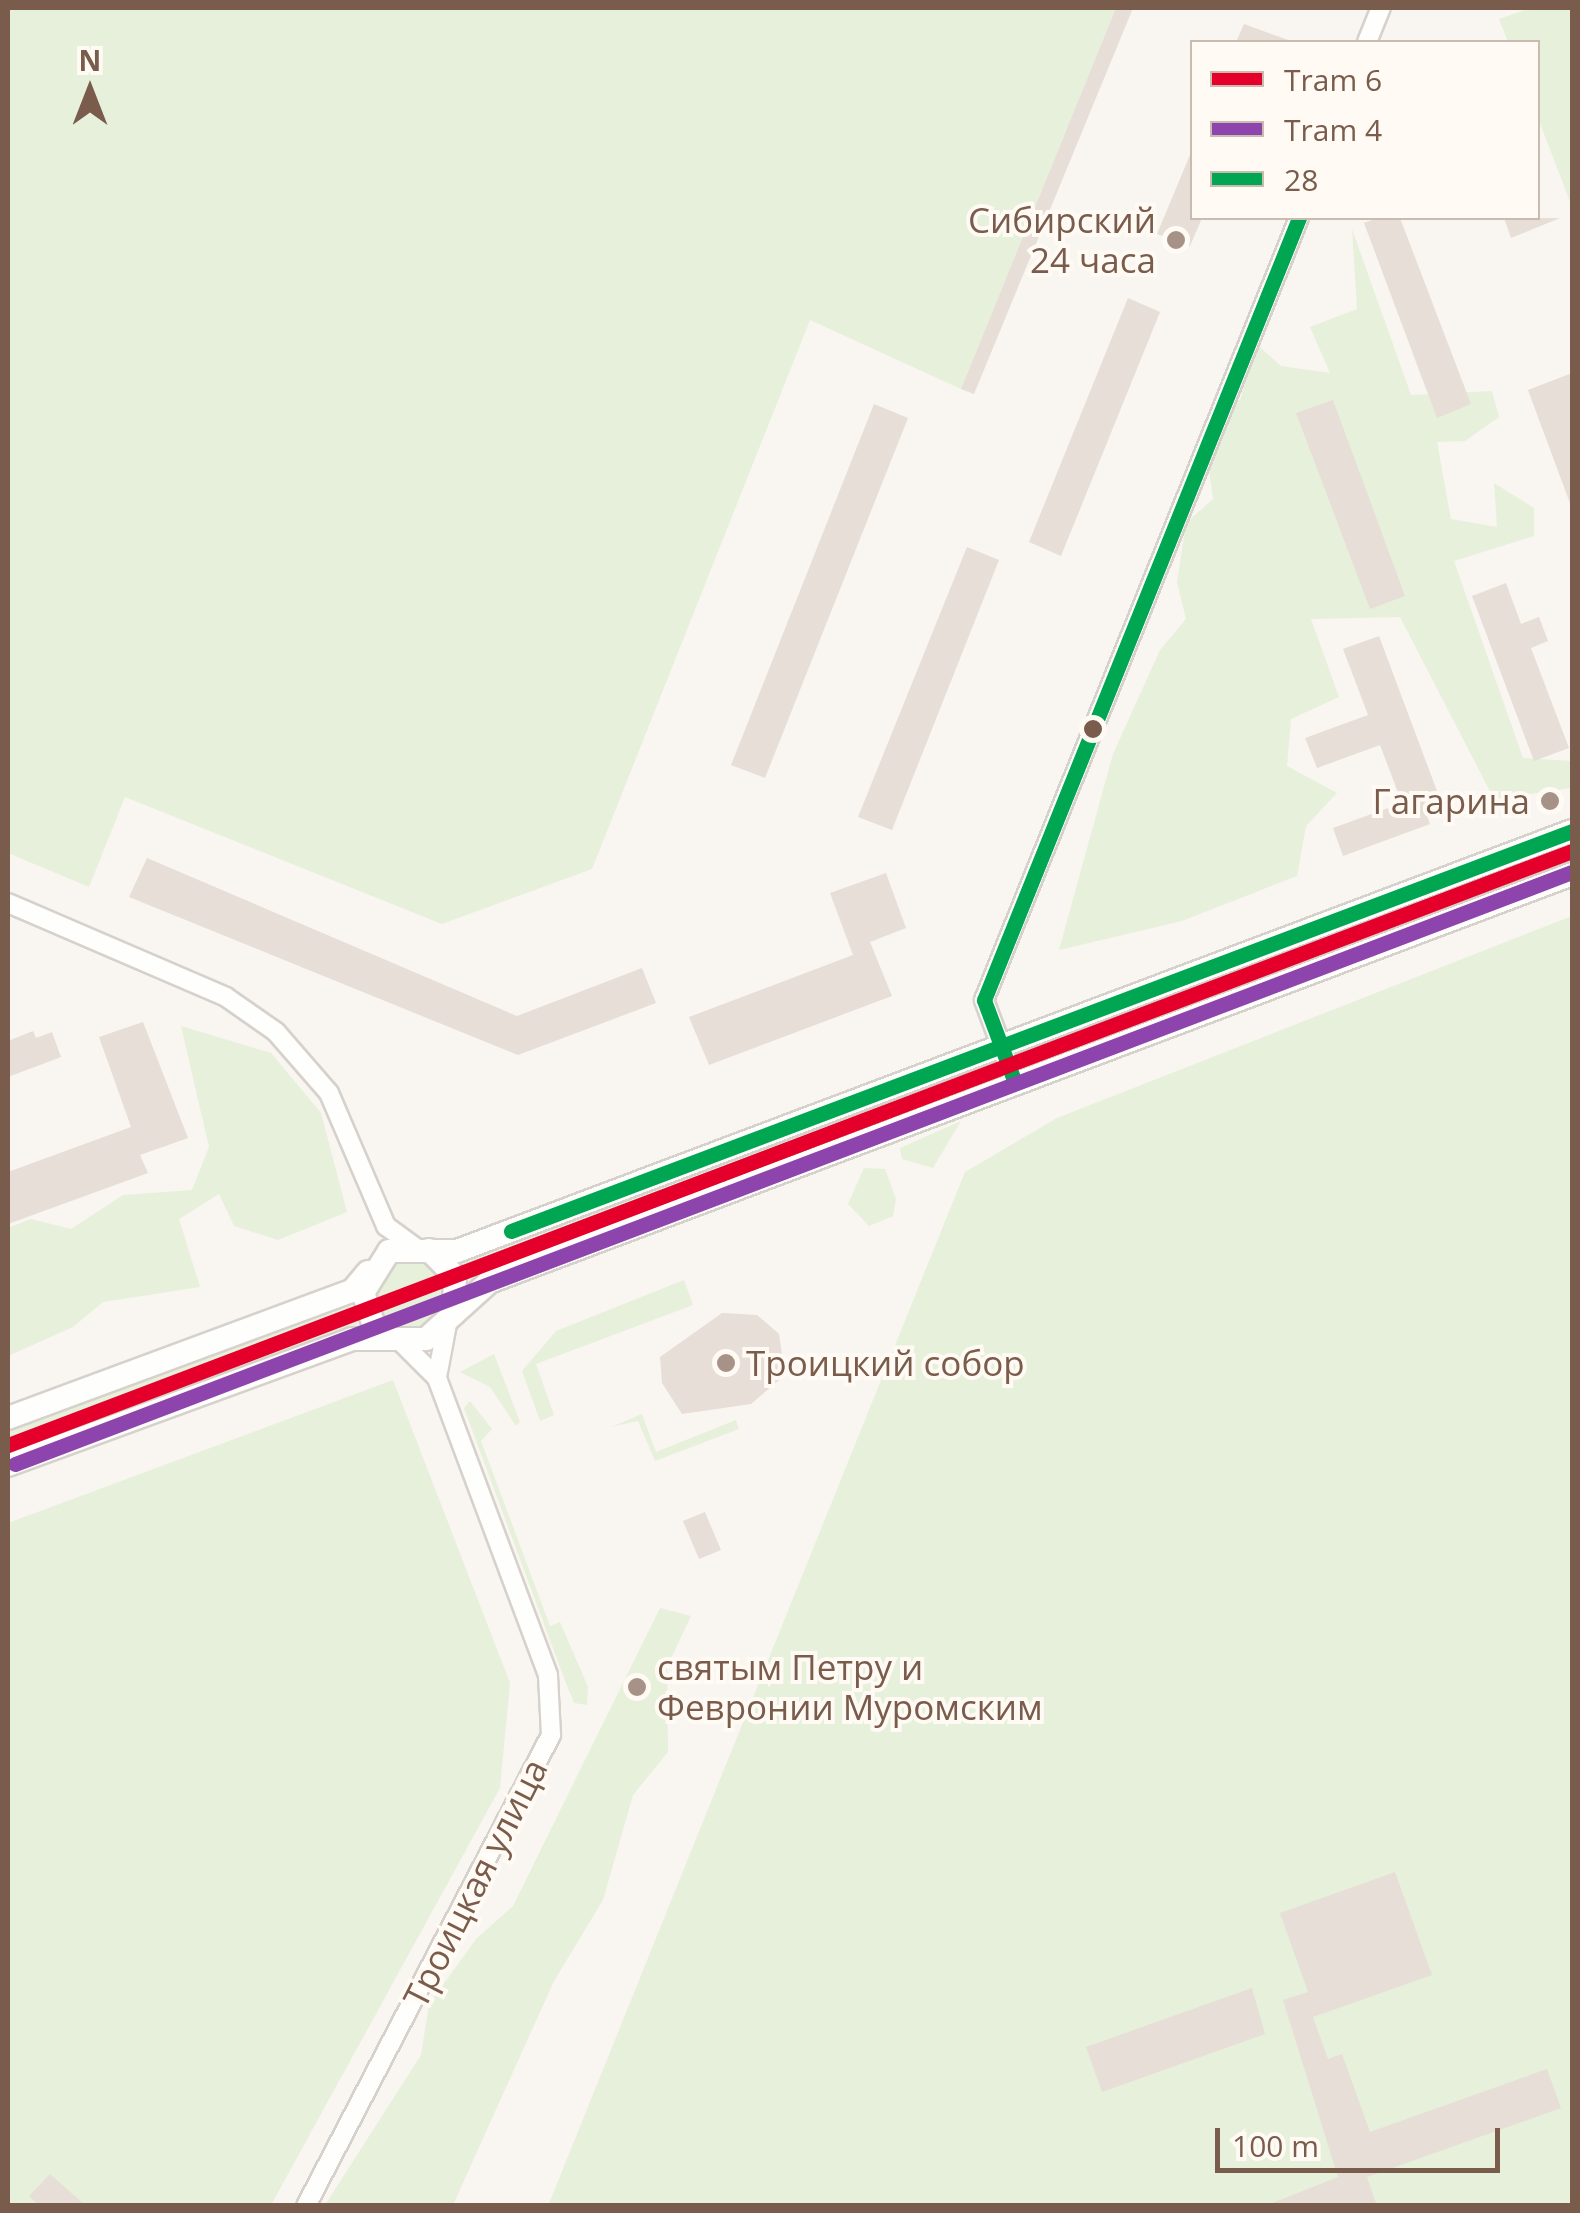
<!DOCTYPE html>
<html>
<head>
<meta charset="utf-8">
<style>
	body { margin:0 }
	#map { position:relative; width:1580px; height:2213px; overflow:hidden; background:#f9f5f0; font-family:"Open Sans",sans-serif }
	div>[style] { position:absolute }
	[style*='--x'] { left:calc(var(--x)*1px); top:calc(var(--y)*1px); width:calc(var(--w)*1px); rotate:calc(var(--a)*1deg) }
	.green>* { inset:0; background:#e7f0db }
	.building>* { inset:0; background:#e6ded7 }
	.roads { filter:drop-shadow(2px 0 #d7d1cb) drop-shadow(-2px 0 #d7d1cb) drop-shadow(0 2px #d7d1cb) drop-shadow(0 -2px #d7d1cb) }
	.minor>* { height:18px; margin:-9px; padding:0 9px; transform-origin:9px; border-radius:9px; background:#fefefd }
	.secondary>* { height:22px; margin:-11px; padding:0 11px; transform-origin:11px; border-radius:11px; background:#fefefd }
	.bus-1>* { height:15px; margin:-7.5px; padding:0 7.5px; transform-origin:7.5px; border-radius:7.5px; background:#00a651 }
	.tram-1>* { height:15px; margin:-7.5px; padding:0 7.5px; transform-origin:7.5px; border-radius:7.5px; background:#e4002b }
	.tram-2>* { height:15px; margin:-7.5px; padding:0 7.5px; transform-origin:7.5px; border-radius:7.5px; background:#8e44ad }
	.dots>* { width:28px; height:28px; translate:-50% -50%; box-sizing:border-box; border:5px solid #fffaf3; border-radius:50% }
	span { translate:-50% -50%; white-space:nowrap; text-align:center; line-height:1.15; -webkit-text-stroke:8px #fffaf3; paint-order:stroke }
	.poi-label { font-size:35px; color:#7a5c4d }
	.right { translate:-100% -50%; text-align:right }
	.left { translate:0 -50%; text-align:left }
	.street-label { font-size:35px; color:#7a5c4d }
	.frame { position:absolute; inset:0; border:10px solid #7a5c4d; pointer-events:none }
	.legend { position:absolute; left:1190px; top:40px; width:350px; height:180px; box-sizing:border-box; background:#fffaf3; border:2px solid #cabbb1; margin:0; padding:12px 18px; list-style:none; font-size:30px; color:#7a5c4d }
	.legend li { display:flex; align-items:center; gap:20px; height:50px }
	.legend b { width:50px; border:2px solid #cabbb1 }
	.north { position:absolute; left:40px; top:40px; width:100px; height:100px; -webkit-text-stroke:8px #fffaf3; paint-order:stroke; rotate:0deg; font-size:28px; font-weight:700; line-height:40px; text-align:center; color:#7a5c4d }
	.north::after { content:''; display:block; margin:auto; width:35px; height:45px; background:#7a5c4d; clip-path:polygon(50% 0,100% 100%,50% 72%,0 100%) }
	.scale { position:absolute; left:1215px; top:2128px; width:285px; height:45px; box-sizing:border-box; border:5px solid #7a5c4d; border-top:0; padding-left:12px; font-size:30px; line-height:35px; white-space:nowrap; color:#7a5c4d; -webkit-text-stroke:8px #fffaf3; paint-order:stroke }
</style>
</head>
<body>
<div id="map">
	<div class="green">
		<i style="clip-path:polygon(8px 8px,1116px 8px,961px 389px,810px 320px,592px 869px,442px 924px,125px 797px,89px 887px,8px 853px)"></i>
		<i style="clip-path:polygon(1530px 8px,1572px 8px,1572px 207px,1538px 118px,1538px 42px,1508px 42px,1499px 19px)"></i>
		<i style="clip-path:polygon(1352px 229px,1411px 395px,1492px 391px,1499px 417px,1465px 441px,1437px 442px,1451px 519px,1497px 527px,1494px 483px,1534px 508px,1534px 536px,1454px 561px,1523px 758px,1572px 761px,1572px 788px,1494px 799px,1400px 617px,1311px 619px,1339px 697px,1291px 719px,1287px 766px,1337px 793px,1306px 826px,1297px 876px,1182px 921px,1059px 950px,1113px 754px,1160px 650px,1186px 619px,1177px 582px,1186px 523px,1213px 499px,1208px 462px,1223px 414px,1241px 398px,1252px 340px,1281px 366px,1330px 373px,1310px 327px,1357px 309px)"></i>
		<i style="clip-path:polygon(1572px 846px,1572px 865px,1064px 1054px,1054px 1038px)"></i>
		<i style="clip-path:polygon(1572px 916px,1572px 2205px,548px 2206px,965px 1172px,1057px 1118px)"></i>
		<i style="clip-path:polygon(181px 1026px,271px 1053px,321px 1113px,347px 1212px,278px 1240px,234px 1226px,219px 1194px,179px 1219px,200px 1287px,103px 1302px,73px 1327px,8px 1356px,8px 1228px,31px 1219px,71px 1229px,123px 1195px,192px 1190px,209px 1147px)"></i>
		<i style="clip-path:polygon(937px 1085px,943px 1100px,470px 1280px,464px 1263px)"></i>
		<i style="clip-path:polygon(961px 1121px,933px 1168px,902px 1159px,900px 1148px)"></i>
		<i style="clip-path:polygon(864px 1168px,885px 1169px,896px 1199px,893px 1216px,869px 1226px,848px 1204px)"></i>
		<i style="clip-path:polygon(400px 1252px,444px 1267px,449px 1313px,408px 1337px,374px 1315px,376px 1268px)"></i>
		<i style="clip-path:polygon(684px 1280px,693px 1305px,536px 1364px,554px 1415px,540px 1421px,522px 1371px,556px 1331px)"></i>
		<i style="clip-path:polygon(351px 1306px,359px 1327px,8px 1458px,8px 1431px)"></i>
		<i style="clip-path:polygon(494px 1354px,520px 1422px,516px 1426px,490px 1387px,460px 1372px)"></i>
		<i style="clip-path:polygon(393px 1380px,510px 1683px,500px 1788px,271px 2205px,8px 2206px,8px 1523px)"></i>
		<i style="clip-path:polygon(470px 1401px,492px 1429px,481px 1441px,550px 1626px,560px 1622px,588px 1687px,587px 1705px,574px 1703px,564px 1678px,464px 1408px)"></i>
		<i style="clip-path:polygon(642px 1414px,656px 1452px,736px 1420px,739px 1429px,655px 1461px,638px 1421px,611px 1427px)"></i>
		<i style="clip-path:polygon(660px 1608px,691px 1616px,667px 1667px,668px 1752px,633px 1795px,603px 1900px,554px 1981px,453px 2205px,325px 2205px,421px 2055px,429px 2004px,477px 1938px,513px 1906px)"></i>
	</div>
	<div class="building">
		<i style="clip-path:polygon(1116px 8px,1133px 8px,974px 394px,961px 389px)"></i>
		<i style="clip-path:polygon(1244px 24px,1291px 41px,1290px 42px,1236px 42px)"></i>
		<i style="clip-path:polygon(1192px 150px,1192px 218px,1202px 218px,1190px 246px,1157px 234px)"></i>
		<i style="clip-path:polygon(1378px 218px,1400px 218px,1471px 404px,1437px 418px,1364px 223px)"></i>
		<i style="clip-path:polygon(1504px 218px,1560px 218px,1511px 238px)"></i>
		<i style="clip-path:polygon(1128px 298px,1160px 312px,1061px 556px,1029px 542px)"></i>
		<i style="clip-path:polygon(1572px 373px,1572px 505px,1571px 506px,1528px 390px)"></i>
		<i style="clip-path:polygon(1333px 400px,1405px 596px,1370px 609px,1296px 413px)"></i>
		<i style="clip-path:polygon(874px 404px,908px 418px,765px 778px,731px 765px)"></i>
		<i style="clip-path:polygon(967px 547px,999px 560px,892px 830px,858px 817px)"></i>
		<i style="clip-path:polygon(1506px 583px,1521px 624px,1539px 617px,1548px 641px,1531px 648px,1569px 748px,1534px 761px,1472px 596px)"></i>
		<i style="clip-path:polygon(1379px 636px,1440px 799px,1423px 805px,1430px 824px,1343px 856px,1333px 828px,1402px 803px,1380px 745px,1317px 768px,1305px 738px,1368px 715px,1343px 649px)"></i>
		<i style="clip-path:polygon(147px 858px,517px 1016px,642px 968px,656px 1003px,518px 1055px,129px 897px)"></i>
		<i style="clip-path:polygon(886px 873px,906px 928px,870px 942px,892px 996px,709px 1065px,689px 1017px,853px 955px,830px 893px)"></i>
		<i style="clip-path:polygon(143px 1022px,188px 1138px,140px 1155px,148px 1173px,8px 1224px,8px 1172px,131px 1127px,99px 1037px)"></i>
		<i style="clip-path:polygon(33px 1031px,36px 1038px,52px 1032px,61px 1057px,8px 1077px,8px 1041px)"></i>
		<i style="clip-path:polygon(722px 1313px,757px 1315px,779px 1334px,785px 1375px,751px 1404px,682px 1414px,662px 1383px,660px 1357px)"></i>
		<i style="clip-path:polygon(705px 1512px,721px 1550px,699px 1559px,683px 1521px)"></i>
		<i style="clip-path:polygon(1395px 1872px,1432px 1975px,1313px 2017px,1328px 2059px,1342px 2054px,1370px 2132px,1547px 2069px,1561px 2108px,1367px 2177px,1377px 2206px,1265px 2206px,1338px 2177px,1283px 2000px,1308px 1992px,1280px 1913px)"></i>
		<i style="clip-path:polygon(1252px 1988px,1265px 2034px,1102px 2092px,1086px 2047px)"></i>
		<i style="clip-path:polygon(50px 2174px,86px 2206px,40px 2206px,29px 2196px)"></i>
	</div>
	<div class="roads">
		<div class="minor">
			<i style="--x:1367;--y:42;--w:37;--a:-68"></i>
			<i style="--x:8;--y:903;--w:237;--a:23.3"></i>
			<i style="--x:226;--y:997;--w:61;--a:35"></i>
			<i style="--x:276;--y:1032;--w:81;--a:49"></i>
			<i style="--x:329;--y:1093;--w:145;--a:66.8"></i>
			<i style="--x:386;--y:1226;--w:36;--a:36"></i>
			<i style="--x:1014;--y:1080;--w:85;--a:-110.6"></i>
			<i style="--x:984;--y:1000;--w:843;--a:-68.06"></i>
			<i style="--x:437;--y:1377;--w:54;--a:-79.3"></i>
			<i style="--x:306;--y:2206;--w:531;--a:-62.52"></i>
			<i style="--x:551;--y:1735;--w:60;--a:-92.9"></i>
			<i style="--x:548;--y:1675;--w:317;--a:-110.5"></i>
			<i style="--x:437;--y:1378;--w:52;--a:-135"></i>
		</div>
		<div class="secondary">
			<i style="--x:429;--y:1250;--w:37;--a:45"></i>
			<i style="--x:455;--y:1276;--w:38;--a:92"></i>
			<i style="--x:394;--y:1339;--w:26;--a:-143"></i>
			<i style="--x:373;--y:1323;--w:32;--a:-108"></i>
			<i style="--x:363;--y:1293;--w:49;--a:-58.2"></i>
			<i style="--x:389;--y:1251;--w:68;--a:0"></i>
			<i style="--x:457;--y:1251;--w:1191;--a:-20.64"></i>
			<i style="--x:8;--y:1418;--w:367;--a:-20.3"></i>
			<i style="--x:352;--y:1291;--w:25;--a:-50"></i>
			<i style="--x:8;--y:1465;--w:366;--a:-20.1"></i>
			<i style="--x:352;--y:1339;--w:74;--a:0"></i>
			<i style="--x:426;--y:1339;--w:85;--a:-42.1"></i>
			<i style="--x:489;--y:1282;--w:1157;--a:-20.64"></i>
		</div>
	</div>
	<div class="bus-1">
		<i style="--x:1014;--y:1080;--w:85;--a:-110.6"></i>
		<i style="--x:984;--y:1000;--w:843;--a:-68.06"></i>
		<i style="--x:511;--y:1231;--w:1134;--a:-20.66"></i>
	</div>
	<div class="tram-1">
		<i style="--x:8;--y:1445;--w:1673;--a:-20.8"></i>
	</div>
	<div class="tram-2">
		<i style="--x:15;--y:1464;--w:1666;--a:-20.82"></i>
	</div>
	<div class="dots">
		<i style="left:1176px;top:240px;background:#a69286"></i>
		<i style="left:1093px;top:729px;background:#7a5c4d"></i>
		<i style="left:1550px;top:801px;background:#a69286"></i>
		<i style="left:726px;top:1363px;background:#a69286"></i>
		<i style="left:637px;top:1687px;background:#a69286"></i>
	</div>
	<div class="poi-label">
		<span class="right" style="left:1156px;top:240px">Сибирский<br>24 часа</span>
		<span class="right" style="left:1530px;top:801px">Гагарина</span>
		<span class="left" style="left:746px;top:1363px">Троицкий собор</span>
		<span class="left" style="left:657px;top:1687px">святым Петру и<br>Февронии Муромским</span>
	</div>
	<div class="street-label">
		<span style="left:475px;top:1883px;rotate:-63deg">Троицкая улица</span>
	</div>
	<div class="frame"></div>
	<ul class="legend">
	<li><b style="height:12px;background:#e4002b"></b>Tram 6</li>
	<li><b style="height:12px;background:#8e44ad"></b>Tram 4</li>
	<li><b style="height:12px;background:#00a651"></b>28</li>
	</ul>
	<div class="north">N</div>
	<div class="scale">100 m</div>
</div>
</body>
</html>
